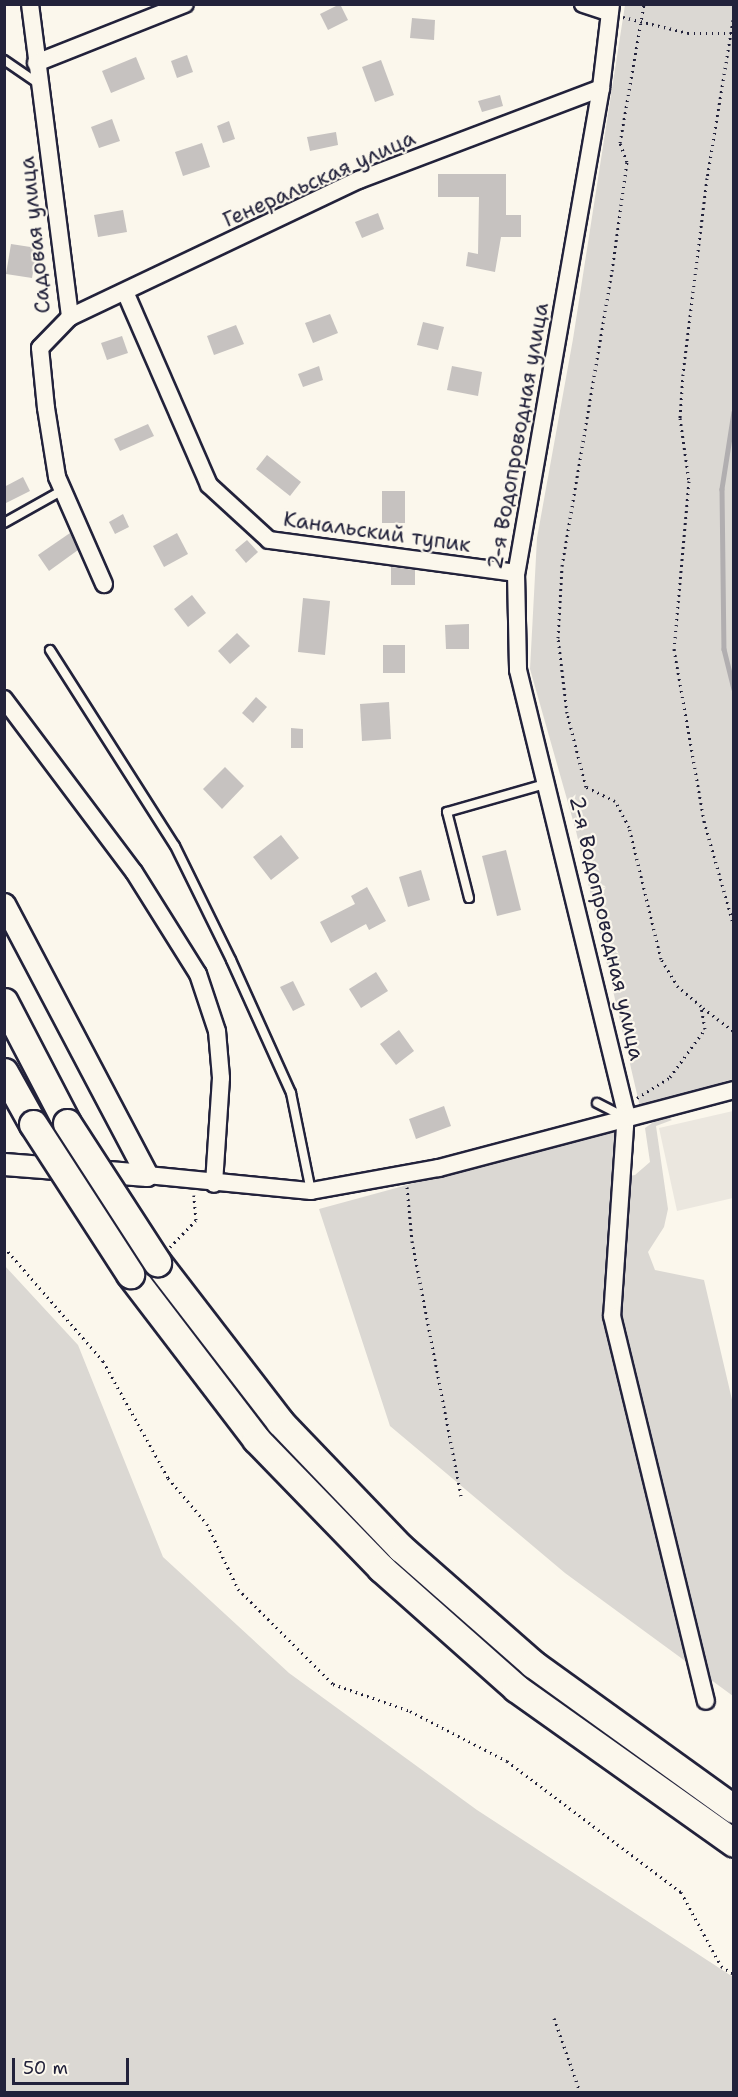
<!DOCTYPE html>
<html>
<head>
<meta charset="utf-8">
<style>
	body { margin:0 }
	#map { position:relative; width:738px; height:2097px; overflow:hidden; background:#fbf7ec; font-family:"Shantell Sans",sans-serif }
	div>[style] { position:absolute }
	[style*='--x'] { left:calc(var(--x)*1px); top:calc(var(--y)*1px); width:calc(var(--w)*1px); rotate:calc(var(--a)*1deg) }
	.built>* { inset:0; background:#ebe7df }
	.green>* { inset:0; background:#dbd8d3 }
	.stream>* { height:4.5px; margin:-2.25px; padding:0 2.25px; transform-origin:2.25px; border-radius:2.25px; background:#b1aeb0 }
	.building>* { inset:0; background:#c6c2c0 }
	.path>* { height:3px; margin-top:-1.5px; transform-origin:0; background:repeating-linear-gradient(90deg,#22223b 0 1.5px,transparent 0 6px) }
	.roads { filter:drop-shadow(2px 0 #22223b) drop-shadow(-2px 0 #22223b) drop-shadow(0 2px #22223b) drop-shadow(0 -2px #22223b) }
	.service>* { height:8px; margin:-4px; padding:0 4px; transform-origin:4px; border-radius:4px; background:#fbf7ec }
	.minor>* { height:16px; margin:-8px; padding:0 8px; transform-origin:8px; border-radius:8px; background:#fbf7ec }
	.tertiary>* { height:21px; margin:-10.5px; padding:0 10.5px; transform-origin:10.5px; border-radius:10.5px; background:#fbf7ec }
	.primary>* { height:27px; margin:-13.5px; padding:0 13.5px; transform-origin:13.5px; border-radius:13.5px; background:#fbf7ec }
	.bridges { filter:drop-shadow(2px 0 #22223b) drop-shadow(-2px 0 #22223b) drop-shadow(0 2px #22223b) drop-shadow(0 -2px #22223b) }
	.primary-bridge>* { height:27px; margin:-13.5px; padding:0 13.5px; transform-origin:13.5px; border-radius:13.5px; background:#fbf7ec }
	span { translate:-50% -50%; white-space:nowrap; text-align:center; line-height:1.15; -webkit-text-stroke:4.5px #fbf7ec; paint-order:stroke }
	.street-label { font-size:21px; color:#22223b }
	.frame { position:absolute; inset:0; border:6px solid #22223b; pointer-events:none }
	.scale { position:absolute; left:12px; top:2058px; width:117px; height:27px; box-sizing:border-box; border:3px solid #22223b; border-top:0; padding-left:8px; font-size:18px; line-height:21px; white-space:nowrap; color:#22223b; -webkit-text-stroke:4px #fbf7ec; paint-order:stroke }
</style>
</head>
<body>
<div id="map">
	<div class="built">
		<i style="clip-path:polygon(733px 1111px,733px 1198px,677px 1211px,659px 1128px)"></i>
	</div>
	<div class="green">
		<i style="clip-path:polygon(625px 5px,733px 5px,733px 1079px,640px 1107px,576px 831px,530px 669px,537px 538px,573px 339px)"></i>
		<i style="clip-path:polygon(665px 1114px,672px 1120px,656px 1126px,668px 1209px,664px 1227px,648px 1252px,655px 1270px,704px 1280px,733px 1404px,733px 1696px,565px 1573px,390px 1426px,319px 1209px,605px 1131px,619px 1134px,618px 1178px,635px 1175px,650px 1162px,645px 1128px)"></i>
		<i style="clip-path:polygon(5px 1266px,78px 1345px,163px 1557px,289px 1673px,477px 1810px,733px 1977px,733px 2092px,5px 2092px)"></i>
	</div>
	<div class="stream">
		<i style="--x:734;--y:412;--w:78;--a:98.9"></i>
		<i style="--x:722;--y:489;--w:160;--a:89.3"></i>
		<i style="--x:724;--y:649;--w:41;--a:76"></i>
	</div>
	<div class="building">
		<i style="clip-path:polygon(340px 4px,348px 20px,328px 30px,320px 14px)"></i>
		<i style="clip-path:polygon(412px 18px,435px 20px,434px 40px,410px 38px)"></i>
		<i style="clip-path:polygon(187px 55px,193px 72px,177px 78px,171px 61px)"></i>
		<i style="clip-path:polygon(136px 57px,145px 79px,111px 93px,102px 71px)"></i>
		<i style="clip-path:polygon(381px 60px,394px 95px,375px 102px,362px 67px)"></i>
		<i style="clip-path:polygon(500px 95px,503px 106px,482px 112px,478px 101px)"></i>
		<i style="clip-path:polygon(112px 119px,120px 141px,99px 148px,91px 127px)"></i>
		<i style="clip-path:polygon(229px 121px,235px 139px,223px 143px,217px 126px)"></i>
		<i style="clip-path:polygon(336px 132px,338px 145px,310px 151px,307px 137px)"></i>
		<i style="clip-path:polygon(202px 143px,210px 167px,183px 176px,175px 152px)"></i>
		<i style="clip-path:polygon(438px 174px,506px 174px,506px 215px,521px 215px,521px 237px,501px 237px,495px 272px,466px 266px,468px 252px,478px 254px,479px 197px,438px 197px)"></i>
		<i style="clip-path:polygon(123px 210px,127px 232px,98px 237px,94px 215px)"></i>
		<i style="clip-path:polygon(378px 213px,384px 229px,362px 238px,355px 222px)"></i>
		<i style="clip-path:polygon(11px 244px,37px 248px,32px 278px,6px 274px)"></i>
		<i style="clip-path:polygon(330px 314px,338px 333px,313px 343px,305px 323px)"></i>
		<i style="clip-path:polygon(423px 322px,444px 327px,438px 350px,417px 345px)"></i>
		<i style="clip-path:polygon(236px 325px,244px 344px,214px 355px,207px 336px)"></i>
		<i style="clip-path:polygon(122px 336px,128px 353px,107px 360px,101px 343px)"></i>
		<i style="clip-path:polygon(319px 366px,323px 380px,303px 387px,298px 374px)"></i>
		<i style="clip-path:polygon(452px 366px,482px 372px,478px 396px,447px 390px)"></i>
		<i style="clip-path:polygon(148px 424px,154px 436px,120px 451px,114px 439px)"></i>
		<i style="clip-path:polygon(267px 455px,301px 482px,290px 496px,256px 469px)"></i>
		<i style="clip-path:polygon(23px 477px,30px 491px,4px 504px,4px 487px)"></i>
		<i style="clip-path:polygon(382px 491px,405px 491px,405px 523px,382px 523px)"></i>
		<i style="clip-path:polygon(123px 514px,129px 527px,115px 534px,109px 522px)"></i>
		<i style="clip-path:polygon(70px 533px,78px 550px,49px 571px,38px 555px)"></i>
		<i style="clip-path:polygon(177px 533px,188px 554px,164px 567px,153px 546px)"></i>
		<i style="clip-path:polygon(247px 540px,258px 552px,246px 563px,235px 550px)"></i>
		<i style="clip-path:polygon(391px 567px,415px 570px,415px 585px,391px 585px)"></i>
		<i style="clip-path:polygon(192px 595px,206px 613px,188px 627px,174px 609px)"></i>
		<i style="clip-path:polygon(303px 598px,330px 601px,325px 655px,298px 652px)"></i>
		<i style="clip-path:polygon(469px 624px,469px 649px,446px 649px,445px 625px)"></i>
		<i style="clip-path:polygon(237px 633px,250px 646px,230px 664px,218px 651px)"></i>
		<i style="clip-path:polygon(383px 645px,405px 645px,405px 673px,383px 673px)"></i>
		<i style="clip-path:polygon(256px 697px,267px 707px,253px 723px,242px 713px)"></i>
		<i style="clip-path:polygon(389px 702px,391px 739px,362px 741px,360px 704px)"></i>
		<i style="clip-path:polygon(291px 728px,303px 729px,303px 748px,291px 748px)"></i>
		<i style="clip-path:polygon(225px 767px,244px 786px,222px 809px,203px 789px)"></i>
		<i style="clip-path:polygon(281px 835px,299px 858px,271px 880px,253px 857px)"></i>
		<i style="clip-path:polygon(506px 850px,521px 910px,497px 916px,482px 856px)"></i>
		<i style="clip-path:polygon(421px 870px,430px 900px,408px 907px,399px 877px)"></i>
		<i style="clip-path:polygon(367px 887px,386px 921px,369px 930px,366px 924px,331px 943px,320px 922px,355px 904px,351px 896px)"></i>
		<i style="clip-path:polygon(376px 972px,388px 991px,361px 1008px,349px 989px)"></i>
		<i style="clip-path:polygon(293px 981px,305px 1005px,293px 1011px,280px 987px)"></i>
		<i style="clip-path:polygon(399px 1030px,414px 1051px,396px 1065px,380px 1044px)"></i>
		<i style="clip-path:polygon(444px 1106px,451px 1126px,416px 1139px,409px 1119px)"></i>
	</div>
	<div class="path">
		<i style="--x:734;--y:14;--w:166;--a:99.3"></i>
		<i style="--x:707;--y:178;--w:197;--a:97"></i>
		<i style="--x:683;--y:374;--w:44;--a:93.9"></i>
		<i style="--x:680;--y:418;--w:64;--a:81.9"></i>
		<i style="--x:689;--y:481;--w:169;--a:95.1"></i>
		<i style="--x:674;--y:649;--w:175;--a:80.1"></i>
		<i style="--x:704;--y:821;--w:109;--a:74.1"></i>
		<i style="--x:623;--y:17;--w:67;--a:13.8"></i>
		<i style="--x:688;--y:33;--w:44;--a:0"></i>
		<i style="--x:703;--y:1008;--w:39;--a:37"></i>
		<i style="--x:637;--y:1098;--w:39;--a:-32"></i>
		<i style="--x:670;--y:1077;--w:59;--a:-53.9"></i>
		<i style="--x:705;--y:1029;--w:23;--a:-100"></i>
		<i style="--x:701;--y:1006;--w:30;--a:-140"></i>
		<i style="--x:678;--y:987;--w:33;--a:-121"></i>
		<i style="--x:661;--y:959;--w:136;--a:-103.6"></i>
		<i style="--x:629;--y:827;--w:30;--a:-118"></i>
		<i style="--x:615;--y:801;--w:32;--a:-154"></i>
		<i style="--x:586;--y:787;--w:76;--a:-104.4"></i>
		<i style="--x:567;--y:713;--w:76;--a:-96.8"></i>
		<i style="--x:558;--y:638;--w:72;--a:-86.8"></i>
		<i style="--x:562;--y:566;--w:299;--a:-80.4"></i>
		<i style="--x:612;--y:271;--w:110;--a:-82.2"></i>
		<i style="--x:627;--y:162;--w:20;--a:-110"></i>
		<i style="--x:620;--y:143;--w:141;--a:-80.2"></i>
		<i style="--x:407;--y:1187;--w:54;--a:84.7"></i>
		<i style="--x:412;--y:1241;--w:260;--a:79.1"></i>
		<i style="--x:4;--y:1247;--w:151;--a:49"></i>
		<i style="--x:103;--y:1361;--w:134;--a:60.9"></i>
		<i style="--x:168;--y:1478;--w:60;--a:49.7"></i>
		<i style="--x:207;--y:1524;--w:72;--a:64.5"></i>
		<i style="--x:238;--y:1589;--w:134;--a:45"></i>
		<i style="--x:333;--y:1684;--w:82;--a:19.3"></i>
		<i style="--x:410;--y:1711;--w:109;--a:27.3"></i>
		<i style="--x:507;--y:1761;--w:218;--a:37"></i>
		<i style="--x:681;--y:1892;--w:84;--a:61.6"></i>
		<i style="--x:721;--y:1966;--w:15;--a:32"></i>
		<i style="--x:170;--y:1247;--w:37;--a:-46"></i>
		<i style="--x:196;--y:1220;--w:25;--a:-95"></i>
		<i style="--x:554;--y:2018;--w:78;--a:70.6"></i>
	</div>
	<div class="roads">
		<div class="service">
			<i style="--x:4;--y:60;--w:42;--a:34.4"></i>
			<i style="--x:4;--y:523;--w:68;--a:-29.2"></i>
			<i style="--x:50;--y:650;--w:232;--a:57.5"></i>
			<i style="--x:175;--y:846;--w:127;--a:63.8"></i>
			<i style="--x:231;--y:960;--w:146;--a:65.7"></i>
			<i style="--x:291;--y:1093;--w:100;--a:78.5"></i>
			<i style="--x:469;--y:898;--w:89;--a:-104.3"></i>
			<i style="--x:447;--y:812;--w:106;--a:-15.9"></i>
			<i style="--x:597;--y:1103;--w:33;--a:27"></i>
		</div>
		<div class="minor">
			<i style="--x:30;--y:4;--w:316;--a:82.7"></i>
			<i style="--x:70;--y:317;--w:43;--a:134.1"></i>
			<i style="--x:40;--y:348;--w:60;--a:84.3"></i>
			<i style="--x:46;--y:408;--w:70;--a:80.9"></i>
			<i style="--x:57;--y:477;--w:117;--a:66.3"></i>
			<i style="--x:583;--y:4;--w:28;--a:18"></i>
			<i style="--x:611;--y:4;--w:85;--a:96.8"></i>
			<i style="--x:601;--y:88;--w:492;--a:99.9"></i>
			<i style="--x:516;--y:573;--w:97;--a:88.8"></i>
			<i style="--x:518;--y:670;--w:455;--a:76.3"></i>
			<i style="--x:626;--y:1112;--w:204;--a:93.9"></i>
			<i style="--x:612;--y:1316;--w:396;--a:76.3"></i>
			<i style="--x:36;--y:63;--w:160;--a:-21.6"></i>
			<i style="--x:126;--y:294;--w:208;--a:66.5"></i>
			<i style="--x:209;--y:485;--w:81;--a:42.5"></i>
			<i style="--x:269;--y:540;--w:249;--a:7.6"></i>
			<i style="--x:70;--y:317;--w:320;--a:-25.4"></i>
			<i style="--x:359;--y:180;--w:259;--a:-20.8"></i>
			<i style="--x:4;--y:699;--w:216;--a:53.1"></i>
			<i style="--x:134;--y:872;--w:120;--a:57.9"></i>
			<i style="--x:198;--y:974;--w:60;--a:71.6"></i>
			<i style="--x:217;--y:1031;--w:47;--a:85.1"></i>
			<i style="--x:221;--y:1078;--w:106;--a:93.8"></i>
			<i style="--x:147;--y:1175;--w:165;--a:5.6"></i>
			<i style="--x:311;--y:1191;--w:130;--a:-10.2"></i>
			<i style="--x:439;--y:1168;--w:305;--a:-14.8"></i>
		</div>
		<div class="tertiary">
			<i style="--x:4;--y:904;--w:306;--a:62.2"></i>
			<i style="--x:4;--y:1164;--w:143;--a:4.4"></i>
		</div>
		<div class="primary">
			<i style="--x:4;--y:1002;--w:136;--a:62.5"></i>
			<i style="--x:4;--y:1072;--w:60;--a:60.9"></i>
			<i style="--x:157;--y:1262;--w:202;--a:52.4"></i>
			<i style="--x:280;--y:1422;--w:175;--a:46.2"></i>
			<i style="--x:401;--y:1548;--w:176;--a:41.3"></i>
			<i style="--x:533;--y:1664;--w:248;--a:35.8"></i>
			<i style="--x:130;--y:1274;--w:208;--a:52.6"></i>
			<i style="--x:256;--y:1439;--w:180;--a:45.9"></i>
			<i style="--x:381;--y:1568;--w:181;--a:41.6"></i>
			<i style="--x:516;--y:1688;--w:267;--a:35.4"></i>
		</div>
	</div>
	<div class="bridges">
		<div class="primary-bridge">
			<i style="--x:67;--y:1123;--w:166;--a:57.1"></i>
			<i style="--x:33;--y:1124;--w:179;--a:57.1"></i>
		</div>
	</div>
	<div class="street-label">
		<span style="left:319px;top:179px;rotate:-24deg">Генеральская улица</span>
		<span style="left:35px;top:235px;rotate:-96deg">Садовая улица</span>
		<span style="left:518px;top:436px;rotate:-80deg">2-я Водопроводная улица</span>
		<span style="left:377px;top:532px;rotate:8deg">Канальский тупик</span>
		<span style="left:607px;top:928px;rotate:77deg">2-я Водопроводная улица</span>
	</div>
	<div class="frame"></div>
	<div class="scale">50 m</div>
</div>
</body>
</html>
